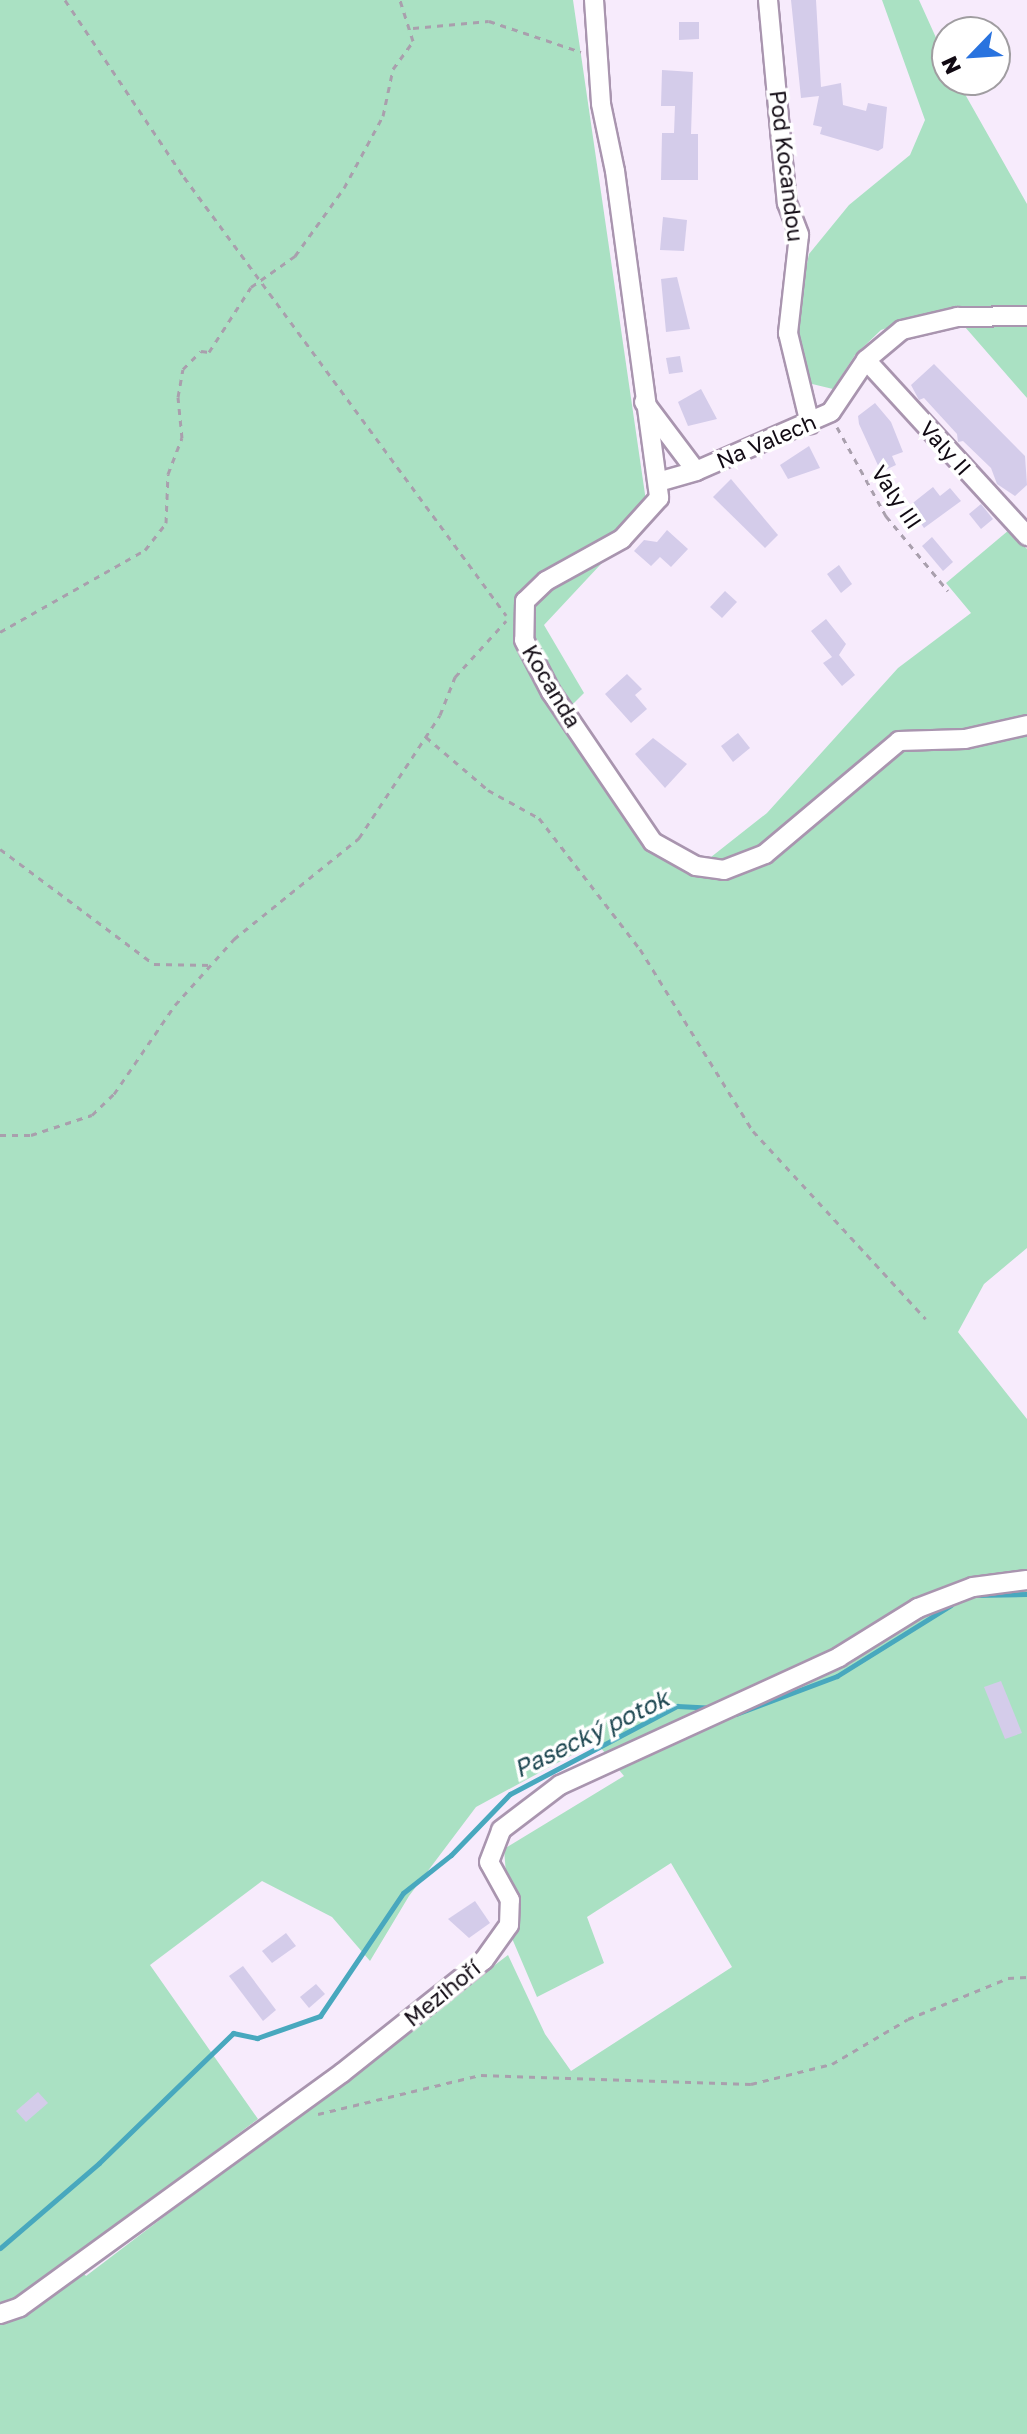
<!DOCTYPE html>
<html>
<head>
<meta charset="utf-8">
<style>
	body { margin:0 }
	#map { position:relative; width:1027px; height:2434px; overflow:hidden; background:#f7ebfc; font-family:"Golos Text",sans-serif }
	div>[style] { position:absolute }
	[style*='--x'] { left:calc(var(--x)*1px); top:calc(var(--y)*1px); width:calc(var(--w)*1px); rotate:calc(var(--a)*1deg) }
	.green>* { inset:0; background:#aae1c3 }
	.stream>* { height:5px; margin:-2.5px; padding:0 2.5px; transform-origin:2.5px; border-radius:2.5px; background:#48a8be }
	.building>* { inset:0; background:#d4ccea }
	.path>* { height:3px; margin-top:-1.5px; transform-origin:0; background:repeating-linear-gradient(90deg,#a99fad 0 6px,transparent 0 12px) }
	.roads { filter:drop-shadow(2px 0 #a995af) drop-shadow(-2px 0 #a995af) drop-shadow(0 2px #a995af) drop-shadow(0 -2px #a995af) }
	.minor>* { height:18px; margin:-9px; padding:0 9px; transform-origin:9px; border-radius:9px; background:#fff }
	span { translate:-50% -50%; white-space:nowrap; text-align:center; line-height:1.15; -webkit-text-stroke:7px #fff; paint-order:stroke }
	.street-label { font-size:22px; color:#110a13 }
	.water-label { font-size:24px; color:#1c4650; font-style:italic }
	.north { position:absolute; left:931px; top:16px; width:80px; height:80px; box-sizing:border-box; background:#fff; border:2px solid #a09da1; border-radius:50%; rotate:245deg; font-size:22px; font-weight:700; line-height:32px; text-align:center; color:#110a13 }
	.north::after { content:''; display:block; margin:auto; width:28px; height:36px; background:#2973df; clip-path:polygon(50% 0,100% 100%,50% 72%,0 100%) }
</style>
</head>
<body>
<div id="map">
	<div class="green">
		<i style="clip-path:polygon(evenodd,0 0,573px 0,646px 501px,615px 549px,544px 625px,584px 693px,568px 709px,607px 771px,669px 846px,706px 861px,767px 813px,898px 668px,971px 613px,946px 583px,1009px 530px,1027px 549px,1027px 1248px,984px 1284px,958px 1332px,1027px 1419px,1027px 2434px,0 2434px,0 0,596px 1742px,624px 1776px,504px 1849px,511px 1936px,537px 1997px,604px 1963px,587px 1917px,671px 1863px,732px 1967px,571px 2071px,545px 2034px,508px 1955px,86px 2276px,71px 2259px,258px 2119px,150px 1965px,262px 1881px,332px 1917px,370px 1961px,409px 1896px,476px 1807px,596px 1742px)"></i>
		<i style="clip-path:polygon(882px 0,919px 0,947px 62px,947px 80px,957px 80px,1027px 204px,1027px 398px,965px 327px,941px 310px,881px 330px,855px 355px,833px 389px,808px 383px,794px 327px,809px 254px,849px 205px,910px 155px,925px 120px)"></i>
	</div>
	<div class="stream">
		<i style="--x:975;--y:1595;--w:52;--a:-1.1"></i>
		<i style="--x:736;--y:1714;--w:108;--a:-20.6"></i>
		<i style="--x:837;--y:1676;--w:134;--a:-31.9"></i>
		<i style="--x:0;--y:2248;--w:130;--a:-40.6"></i>
		<i style="--x:99;--y:2163;--w:187;--a:-44.1"></i>
		<i style="--x:233;--y:2033;--w:25;--a:12"></i>
		<i style="--x:257;--y:2038;--w:67;--a:-19.2"></i>
		<i style="--x:320;--y:2016;--w:148;--a:-56"></i>
		<i style="--x:403;--y:1893;--w:61;--a:-38.4"></i>
		<i style="--x:451;--y:1855;--w:85;--a:-46"></i>
		<i style="--x:510;--y:1794;--w:189;--a:-27.8"></i>
		<i style="--x:677;--y:1706;--w:34;--a:3"></i>
	</div>
	<div class="building">
		<i style="clip-path:polygon(791px 0,816px 0,821px 87px,841px 83px,843px 105px,866px 111px,868px 103px,887px 107px,883px 148px,878px 151px,820px 134px,822px 127px,813px 125px,819px 96px,801px 98px)"></i>
		<i style="clip-path:polygon(679px 22px,699px 22px,699px 39px,679px 40px)"></i>
		<i style="clip-path:polygon(662px 70px,693px 72px,691px 134px,698px 134px,698px 180px,661px 180px,662px 133px,674px 133px,675px 106px,661px 106px)"></i>
		<i style="clip-path:polygon(663px 217px,687px 220px,684px 251px,660px 250px)"></i>
		<i style="clip-path:polygon(677px 277px,690px 329px,666px 332px,661px 279px)"></i>
		<i style="clip-path:polygon(680px 356px,683px 372px,669px 374px,666px 358px)"></i>
		<i style="clip-path:polygon(934px 364px,1025px 456px,1027px 485px,1015px 496px,997px 484px,991px 468px,963px 441px,958px 442px,957px 434px,924px 398px,919px 400px,911px 385px)"></i>
		<i style="clip-path:polygon(701px 389px,717px 419px,688px 426px,678px 402px)"></i>
		<i style="clip-path:polygon(875px 403px,891px 422px,903px 452px,892px 456px,896px 465px,881px 472px,859px 424px,858px 416px)"></i>
		<i style="clip-path:polygon(809px 446px,820px 468px,788px 479px,780px 465px)"></i>
		<i style="clip-path:polygon(731px 479px,778px 535px,765px 548px,713px 497px)"></i>
		<i style="clip-path:polygon(933px 487px,940px 496px,950px 488px,961px 501px,924px 528px,909px 506px)"></i>
		<i style="clip-path:polygon(981px 504px,993px 519px,981px 529px,969px 514px)"></i>
		<i style="clip-path:polygon(667px 530px,688px 549px,671px 567px,660px 557px,651px 566px,634px 551px,644px 540px,657px 542px)"></i>
		<i style="clip-path:polygon(932px 537px,953px 562px,943px 571px,922px 546px)"></i>
		<i style="clip-path:polygon(839px 565px,852px 584px,841px 593px,827px 574px)"></i>
		<i style="clip-path:polygon(725px 591px,737px 602px,722px 618px,710px 607px)"></i>
		<i style="clip-path:polygon(826px 619px,846px 644px,839px 655px,855px 675px,842px 686px,823px 663px,832px 657px,811px 631px)"></i>
		<i style="clip-path:polygon(627px 674px,642px 689px,635px 695px,647px 709px,631px 723px,605px 694px)"></i>
		<i style="clip-path:polygon(738px 733px,750px 748px,733px 762px,721px 746px)"></i>
		<i style="clip-path:polygon(653px 738px,687px 764px,665px 788px,635px 754px)"></i>
		<i style="clip-path:polygon(1001px 1681px,1022px 1733px,1005px 1739px,984px 1687px)"></i>
		<i style="clip-path:polygon(475px 1901px,490px 1923px,469px 1938px,448px 1919px)"></i>
		<i style="clip-path:polygon(286px 1933px,296px 1946px,272px 1963px,262px 1951px)"></i>
		<i style="clip-path:polygon(243px 1966px,276px 2010px,263px 2021px,229px 1976px)"></i>
		<i style="clip-path:polygon(316px 1984px,325px 1994px,309px 2008px,300px 1997px)"></i>
		<i style="clip-path:polygon(38px 2092px,48px 2103px,26px 2122px,16px 2111px)"></i>
	</div>
	<div class="path">
		<i style="--x:65;--y:0;--w:213;--a:56.1"></i>
		<i style="--x:184;--y:177;--w:544;--a:53.68"></i>
		<i style="--x:413;--y:28;--w:76;--a:-5.3"></i>
		<i style="--x:489;--y:21;--w:97;--a:18.6"></i>
		<i style="--x:837;--y:427;--w:102;--a:61.2"></i>
		<i style="--x:886;--y:516;--w:97;--a:50.4"></i>
		<i style="--x:0;--y:632;--w:167;--a:-29.5"></i>
		<i style="--x:145;--y:550;--w:34;--a:-52"></i>
		<i style="--x:166;--y:523;--w:49;--a:-87.7"></i>
		<i style="--x:168;--y:474;--w:39;--a:-69"></i>
		<i style="--x:182;--y:438;--w:41;--a:-95.6"></i>
		<i style="--x:178;--y:397;--w:28;--a:-80"></i>
		<i style="--x:183;--y:369;--w:25;--a:-45"></i>
		<i style="--x:201;--y:351;--w:8;--a:7"></i>
		<i style="--x:209;--y:352;--w:77;--a:-57.1"></i>
		<i style="--x:251;--y:287;--w:54;--a:-35.2"></i>
		<i style="--x:295;--y:256;--w:84;--a:-54.2"></i>
		<i style="--x:344;--y:188;--w:82;--a:-61.6"></i>
		<i style="--x:383;--y:116;--w:48;--a:-78"></i>
		<i style="--x:393;--y:69;--w:34;--a:-54"></i>
		<i style="--x:413;--y:41;--w:43;--a:-107.6"></i>
		<i style="--x:426;--y:737;--w:82;--a:40.5"></i>
		<i style="--x:488;--y:790;--w:58;--a:28.8"></i>
		<i style="--x:539;--y:818;--w:165;--a:52.4"></i>
		<i style="--x:640;--y:949;--w:214;--a:58.2"></i>
		<i style="--x:753;--y:1131;--w:255;--a:47.4"></i>
		<i style="--x:0;--y:849;--w:192;--a:36.8"></i>
		<i style="--x:154;--y:964;--w:58;--a:1"></i>
		<i style="--x:0;--y:1135;--w:31;--a:0"></i>
		<i style="--x:31;--y:1135;--w:64;--a:-18.2"></i>
		<i style="--x:92;--y:1115;--w:30;--a:-44"></i>
		<i style="--x:114;--y:1094;--w:108;--a:-55.6"></i>
		<i style="--x:175;--y:1005;--w:89;--a:-48.2"></i>
		<i style="--x:234;--y:939;--w:161;--a:-38.9"></i>
		<i style="--x:359;--y:838;--w:147;--a:-56.6"></i>
		<i style="--x:440;--y:715;--w:41;--a:-68.5"></i>
		<i style="--x:455;--y:677;--w:76;--a:-47.7"></i>
		<i style="--x:318;--y:2114;--w:168;--a:-13.5"></i>
		<i style="--x:481;--y:2075;--w:270;--a:1.9"></i>
		<i style="--x:751;--y:2084;--w:83;--a:-13.9"></i>
		<i style="--x:832;--y:2064;--w:88;--a:-30.6"></i>
		<i style="--x:908;--y:2019;--w:108;--a:-22.3"></i>
		<i style="--x:1008;--y:1978;--w:19;--a:-3"></i>
	</div>
	<div class="roads">
		<div class="minor">
			<i style="--x:594;--y:0;--w:104;--a:86.1"></i>
			<i style="--x:601;--y:104;--w:68;--a:78.2"></i>
			<i style="--x:615;--y:171;--w:330;--a:82.3"></i>
			<i style="--x:659;--y:498;--w:55;--a:132.1"></i>
			<i style="--x:622;--y:539;--w:87;--a:151.1"></i>
			<i style="--x:546;--y:581;--w:29;--a:136"></i>
			<i style="--x:525;--y:601;--w:39;--a:91"></i>
			<i style="--x:524;--y:640;--w:59;--a:62.6"></i>
			<i style="--x:551;--y:692;--w:181;--a:55.8"></i>
			<i style="--x:653;--y:842;--w:49;--a:29.2"></i>
			<i style="--x:696;--y:866;--w:28;--a:8"></i>
			<i style="--x:724;--y:870;--w:44;--a:-21.3"></i>
			<i style="--x:765;--y:854;--w:175;--a:-40.1"></i>
			<i style="--x:899;--y:741;--w:66;--a:-1.7"></i>
			<i style="--x:965;--y:739;--w:64;--a:-12.7"></i>
			<i style="--x:768;--y:0;--w:204;--a:84.7"></i>
			<i style="--x:787;--y:203;--w:34;--a:69"></i>
			<i style="--x:799;--y:235;--w:99;--a:96.4"></i>
			<i style="--x:788;--y:333;--w:94;--a:76.4"></i>
			<i style="--x:866;--y:360;--w:239;--a:47.5"></i>
			<i style="--x:644;--y:402;--w:86;--a:53"></i>
			<i style="--x:658;--y:482;--w:40;--a:-16"></i>
			<i style="--x:696;--y:471;--w:147;--a:-23.6"></i>
			<i style="--x:831;--y:412;--w:63;--a:-56.1"></i>
			<i style="--x:866;--y:360;--w:47;--a:-39.8"></i>
			<i style="--x:902;--y:330;--w:57;--a:-13.3"></i>
			<i style="--x:957;--y:317;--w:70;--a:-0.8"></i>
			<i style="--x:0;--y:2314;--w:21;--a:-19"></i>
			<i style="--x:20;--y:2307;--w:398;--a:-36"></i>
			<i style="--x:342;--y:2073;--w:181;--a:-38.5"></i>
			<i style="--x:484;--y:1960;--w:43;--a:-54.5"></i>
			<i style="--x:509;--y:1925;--w:25;--a:-88"></i>
			<i style="--x:510;--y:1900;--w:43;--a:-118.9"></i>
			<i style="--x:489;--y:1862;--w:34;--a:-69"></i>
			<i style="--x:501;--y:1830;--w:74;--a:-37.3"></i>
			<i style="--x:560;--y:1785;--w:307;--a:-24.6"></i>
			<i style="--x:839;--y:1657;--w:93;--a:-31.8"></i>
			<i style="--x:918;--y:1608;--w:59;--a:-20.9"></i>
			<i style="--x:973;--y:1587;--w:54;--a:-7.4"></i>
		</div>
	</div>
	<div class="street-label">
		<span style="left:787px;top:166px;rotate:83deg">Pod Kocandou</span>
		<span style="left:766px;top:441px;rotate:-23deg">Na Valech</span>
		<span style="left:946px;top:448px;rotate:48deg">Valy II</span>
		<span style="left:897px;top:497px;rotate:56deg">Valy III</span>
		<span style="left:552px;top:686px;rotate:59deg">Kocanda</span>
		<span style="left:442px;top:1993px;rotate:-39deg">Mezihoří</span>
	</div>
	<div class="water-label">
		<span style="left:591px;top:1733px;rotate:-26deg">Pasecký potok</span>
	</div>
	<div class="north">N</div>
</div>
</body>
</html>
